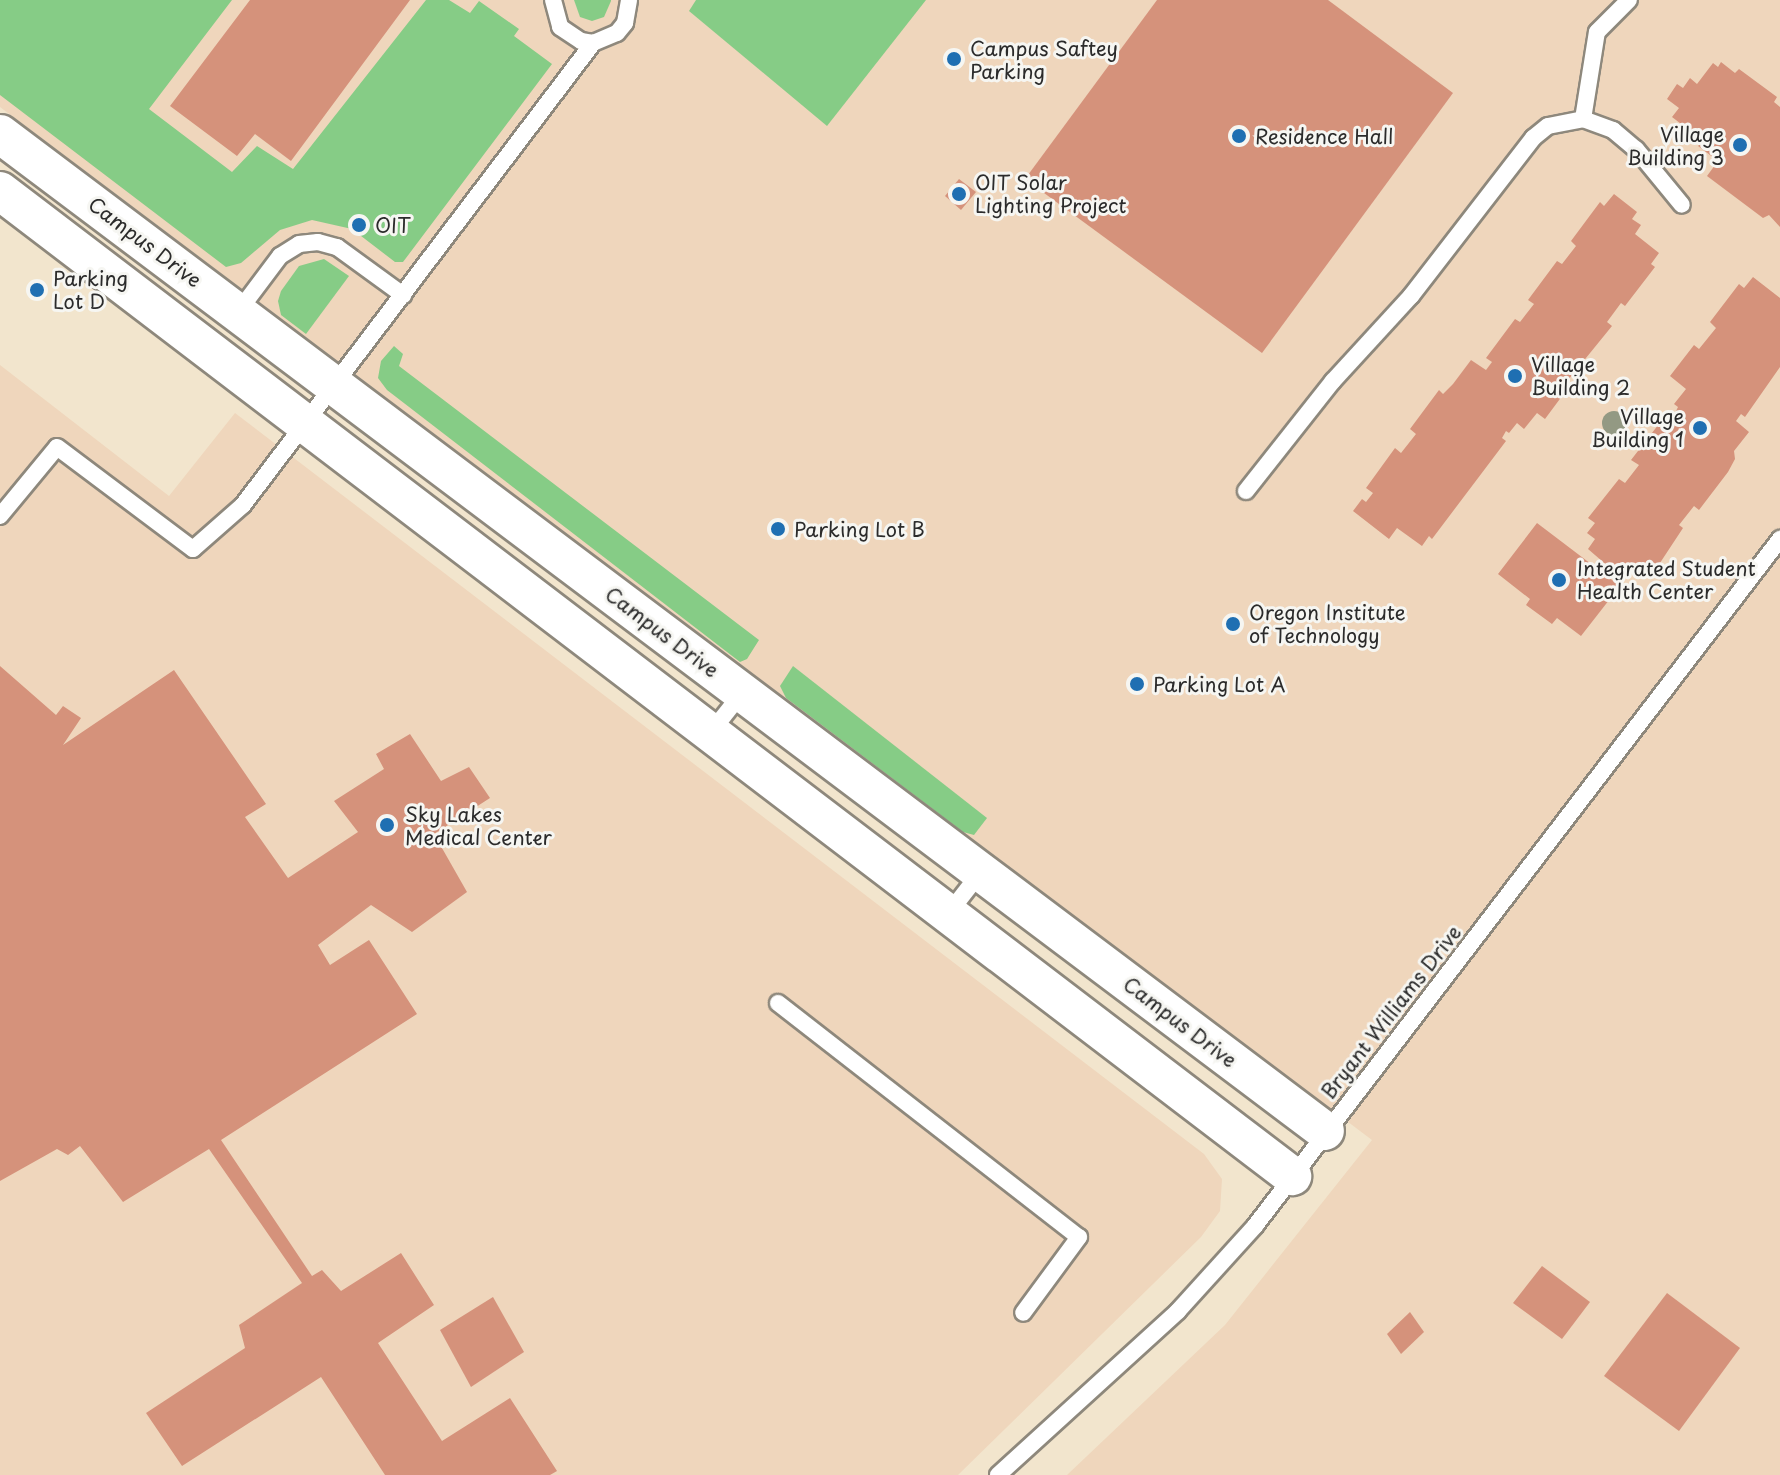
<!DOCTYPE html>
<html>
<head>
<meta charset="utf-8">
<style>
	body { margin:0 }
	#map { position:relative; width:1780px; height:1475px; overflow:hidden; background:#f2e5cd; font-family:"Playpen Sans",sans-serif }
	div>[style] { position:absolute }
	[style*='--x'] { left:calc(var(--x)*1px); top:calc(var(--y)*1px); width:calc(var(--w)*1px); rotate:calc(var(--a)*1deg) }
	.built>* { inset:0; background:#efd6bc }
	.green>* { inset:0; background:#86cc86 }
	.building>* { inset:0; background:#d5927b }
	.roads { filter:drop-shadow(2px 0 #8e887c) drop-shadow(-2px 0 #8e887c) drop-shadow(0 2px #8e887c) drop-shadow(0 -2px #8e887c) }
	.service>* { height:16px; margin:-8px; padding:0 8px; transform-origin:8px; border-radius:8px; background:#fff }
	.tertiary>* { height:38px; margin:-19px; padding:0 19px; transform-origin:19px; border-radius:19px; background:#fff }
	.trees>* { width:24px; height:24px; margin:-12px; border-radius:50%; background:#939983 }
	.dots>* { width:22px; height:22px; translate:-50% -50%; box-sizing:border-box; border:4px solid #f6f6f2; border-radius:50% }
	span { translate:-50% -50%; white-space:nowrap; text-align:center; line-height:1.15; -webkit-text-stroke:6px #f6f6f2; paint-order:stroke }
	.poi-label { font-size:20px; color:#2b2b2b }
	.left { translate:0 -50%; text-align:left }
	.right { translate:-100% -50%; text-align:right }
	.street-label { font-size:20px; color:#2b2b2b }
</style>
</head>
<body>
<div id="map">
	<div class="built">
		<i style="clip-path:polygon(0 0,1780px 0,1780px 1475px,1067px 1475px,1225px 1325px,1372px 1140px,0 107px)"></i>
		<i style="clip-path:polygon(0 365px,169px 496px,235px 413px,1204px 1154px,1222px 1179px,1220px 1211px,1201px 1237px,958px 1475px,0 1475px)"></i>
	</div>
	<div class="green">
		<i style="clip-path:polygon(0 0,232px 0,149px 109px,232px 172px,257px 146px,293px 169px,426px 0,449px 0,470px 13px,479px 1px,519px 29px,514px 36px,552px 64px,403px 262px,395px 262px,352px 229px,312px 220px,280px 230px,241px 263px,226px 267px,0 95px)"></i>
		<i style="clip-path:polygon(574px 0,611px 0,611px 1px,604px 17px,592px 21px,580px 17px)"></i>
		<i style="clip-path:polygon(696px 0,926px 0,827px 126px,689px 11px)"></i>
		<i style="clip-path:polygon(324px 259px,349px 276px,306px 334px,281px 315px,278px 301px,281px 291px,299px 266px)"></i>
		<i style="clip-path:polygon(394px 346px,403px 354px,399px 366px,759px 640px,747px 659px,740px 662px,387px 390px,378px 378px,381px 361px)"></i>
		<i style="clip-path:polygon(793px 666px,987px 818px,974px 835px,963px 832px,786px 698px,780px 686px)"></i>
	</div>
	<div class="building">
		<i style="clip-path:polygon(250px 0,410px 0,291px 161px,255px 134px,237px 156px,170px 106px)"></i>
		<i style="clip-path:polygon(1157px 0,1328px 0,1453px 93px,1262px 353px,1025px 179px)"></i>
		<i style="clip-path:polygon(1721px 62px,1735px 73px,1739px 69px,1777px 97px,1774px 102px,1780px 107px,1780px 227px,1769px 215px,1763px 218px,1707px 176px,1718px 161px,1698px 146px,1700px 144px,1686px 133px,1689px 130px,1672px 117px,1679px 108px,1667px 99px,1677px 84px,1683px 88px,1690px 78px,1697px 84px,1713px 63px,1718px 67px)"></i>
		<i style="clip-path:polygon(959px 179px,976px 192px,961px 210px,945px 196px)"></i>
		<i style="clip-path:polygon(1614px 194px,1637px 212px,1632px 219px,1641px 225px,1635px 234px,1659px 253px,1651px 264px,1655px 267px,1625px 306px,1621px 303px,1607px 322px,1612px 326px,1564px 385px,1568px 388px,1545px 419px,1537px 413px,1524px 429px,1517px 423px,1509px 433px,1506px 431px,1502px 438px,1506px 441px,1432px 539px,1429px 536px,1422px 546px,1397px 528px,1389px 539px,1353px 511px,1362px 499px,1366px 502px,1373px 493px,1366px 488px,1395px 448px,1401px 453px,1416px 434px,1410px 429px,1439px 390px,1443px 394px,1453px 384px,1471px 360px,1486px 370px,1492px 362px,1486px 358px,1515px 319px,1520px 322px,1534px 304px,1528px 300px,1557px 261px,1562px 264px,1576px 246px,1571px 241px,1600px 202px,1604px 206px)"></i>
		<i style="clip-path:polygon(1753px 277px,1780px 298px,1780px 367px,1745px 417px,1741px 414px,1736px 421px,1749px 432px,1734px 451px,1735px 459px,1728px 472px,1699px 510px,1694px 506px,1679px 525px,1683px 528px,1656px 569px,1653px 567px,1645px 578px,1633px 569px,1624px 580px,1588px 549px,1595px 539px,1587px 533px,1595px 523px,1588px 518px,1619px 479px,1625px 483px,1639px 465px,1631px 460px,1662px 420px,1667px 424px,1673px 417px,1678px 407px,1674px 404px,1686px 389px,1670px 376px,1694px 345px,1699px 349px,1716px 328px,1710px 322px,1739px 284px,1744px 288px)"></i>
		<i style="clip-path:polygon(1537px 523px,1620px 586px,1581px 636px,1557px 618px,1552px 624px,1526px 605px,1530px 599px,1498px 574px)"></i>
		<i style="clip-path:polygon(0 666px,56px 715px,63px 706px,81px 718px,63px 745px,174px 670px,266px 804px,245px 817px,288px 878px,358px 832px,334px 801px,384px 769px,376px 754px,410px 734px,441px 781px,469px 767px,490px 798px,434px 834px,467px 892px,412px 932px,371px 905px,318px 945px,330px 965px,369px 940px,417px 1014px,221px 1140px,312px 1276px,322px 1270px,341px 1291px,401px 1253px,434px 1305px,378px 1343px,442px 1441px,510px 1398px,557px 1471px,550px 1475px,385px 1475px,321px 1377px,182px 1466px,146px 1413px,245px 1348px,239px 1325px,302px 1283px,209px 1149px,123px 1202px,80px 1146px,68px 1155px,57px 1149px,0 1181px)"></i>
		<i style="clip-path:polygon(1542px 1266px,1590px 1302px,1562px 1339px,1513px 1303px)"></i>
		<i style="clip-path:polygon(1667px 1293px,1740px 1348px,1679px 1431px,1604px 1376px)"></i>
		<i style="clip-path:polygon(493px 1297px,524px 1352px,471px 1387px,440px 1330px)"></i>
		<i style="clip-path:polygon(1410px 1312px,1424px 1332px,1401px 1354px,1387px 1334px)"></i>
	</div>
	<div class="roads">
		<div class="service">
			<i style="--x:553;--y:0;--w:28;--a:75"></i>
			<i style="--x:560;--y:27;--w:25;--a:34"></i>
			<i style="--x:581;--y:41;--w:12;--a:9"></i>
			<i style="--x:593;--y:43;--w:26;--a:-23"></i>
			<i style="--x:617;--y:33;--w:13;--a:-51"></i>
			<i style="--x:625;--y:23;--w:23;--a:-80"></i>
			<i style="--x:1583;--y:119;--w:88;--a:-80.9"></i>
			<i style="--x:1597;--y:32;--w:45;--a:-45"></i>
			<i style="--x:238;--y:312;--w:70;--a:-53.1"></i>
			<i style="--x:280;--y:256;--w:22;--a:-32"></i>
			<i style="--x:299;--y:244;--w:19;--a:-6"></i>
			<i style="--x:318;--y:242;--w:20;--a:15"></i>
			<i style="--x:337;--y:247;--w:82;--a:36"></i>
			<i style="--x:1246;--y:491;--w:140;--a:-51.7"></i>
			<i style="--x:1333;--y:381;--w:115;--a:-47.5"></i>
			<i style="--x:1411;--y:296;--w:200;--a:-52.3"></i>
			<i style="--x:1533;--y:138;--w:19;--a:-39"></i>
			<i style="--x:1548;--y:126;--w:36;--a:-11"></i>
			<i style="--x:1583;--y:119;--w:32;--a:20"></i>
			<i style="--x:1613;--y:130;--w:30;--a:40"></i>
			<i style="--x:1636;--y:149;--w:72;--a:50.6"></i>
			<i style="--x:0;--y:516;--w:89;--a:-50.4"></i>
			<i style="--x:57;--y:447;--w:170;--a:36.9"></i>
			<i style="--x:193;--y:549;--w:67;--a:-41.3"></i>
			<i style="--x:243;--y:505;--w:580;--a:-52.85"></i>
			<i style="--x:711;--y:732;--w:50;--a:-51.5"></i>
			<i style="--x:948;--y:914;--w:52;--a:-52"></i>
			<i style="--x:778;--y:1003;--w:381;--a:37.9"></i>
			<i style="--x:1079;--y:1237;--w:94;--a:126.4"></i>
			<i style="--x:998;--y:1475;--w:244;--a:-42.3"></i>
			<i style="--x:1178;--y:1311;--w:115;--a:-47.8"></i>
			<i style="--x:1255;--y:1226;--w:865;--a:-52.61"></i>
		</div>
		<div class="tertiary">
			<i style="--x:0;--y:134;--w:1658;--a:36.96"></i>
			<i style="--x:0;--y:191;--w:1625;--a:37.32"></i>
		</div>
	</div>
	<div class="trees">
		<i style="left:1614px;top:423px"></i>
	</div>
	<div class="dots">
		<i style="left:954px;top:59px;background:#1f6fb2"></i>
		<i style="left:1239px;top:136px;background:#1f6fb2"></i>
		<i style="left:1740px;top:145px;background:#1f6fb2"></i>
		<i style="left:959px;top:194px;background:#1f6fb2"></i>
		<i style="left:359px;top:225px;background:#1f6fb2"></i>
		<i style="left:37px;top:290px;background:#1f6fb2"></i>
		<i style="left:1515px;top:376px;background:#1f6fb2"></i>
		<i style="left:1700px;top:428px;background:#1f6fb2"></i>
		<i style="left:778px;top:529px;background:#1f6fb2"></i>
		<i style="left:1559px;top:580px;background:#1f6fb2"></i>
		<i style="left:1233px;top:624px;background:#1f6fb2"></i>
		<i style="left:1137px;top:684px;background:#1f6fb2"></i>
		<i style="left:387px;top:825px;background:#1f6fb2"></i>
	</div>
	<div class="poi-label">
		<span class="left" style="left:970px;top:60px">Campus Saftey<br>Parking</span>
		<span class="right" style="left:1724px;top:146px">Village<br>Building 3</span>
		<span class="left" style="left:1255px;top:136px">Residence Hall</span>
		<span class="left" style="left:975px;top:194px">OIT Solar<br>Lighting Project</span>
		<span class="left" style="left:375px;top:225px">OIT</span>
		<span class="left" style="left:53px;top:290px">Parking<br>Lot D</span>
		<span class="left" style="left:1531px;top:376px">Village<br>Building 2</span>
		<span class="right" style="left:1684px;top:428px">Village<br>Building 1</span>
		<span class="left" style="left:794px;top:529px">Parking Lot B</span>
		<span class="left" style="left:1577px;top:580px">Integrated Student<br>Health Center</span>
		<span class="left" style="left:1249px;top:624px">Oregon Institute<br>of Technology</span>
		<span class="left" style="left:1153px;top:684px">Parking Lot A</span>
		<span class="left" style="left:405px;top:826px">Sky Lakes<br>Medical Center</span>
	</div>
	<div class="street-label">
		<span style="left:145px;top:242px;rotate:37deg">Campus Drive</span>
		<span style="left:662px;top:632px;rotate:37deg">Campus Drive</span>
		<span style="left:1391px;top:1012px;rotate:-52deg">Bryant Williams Drive</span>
		<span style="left:1180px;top:1022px;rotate:37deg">Campus Drive</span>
	</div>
</div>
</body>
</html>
